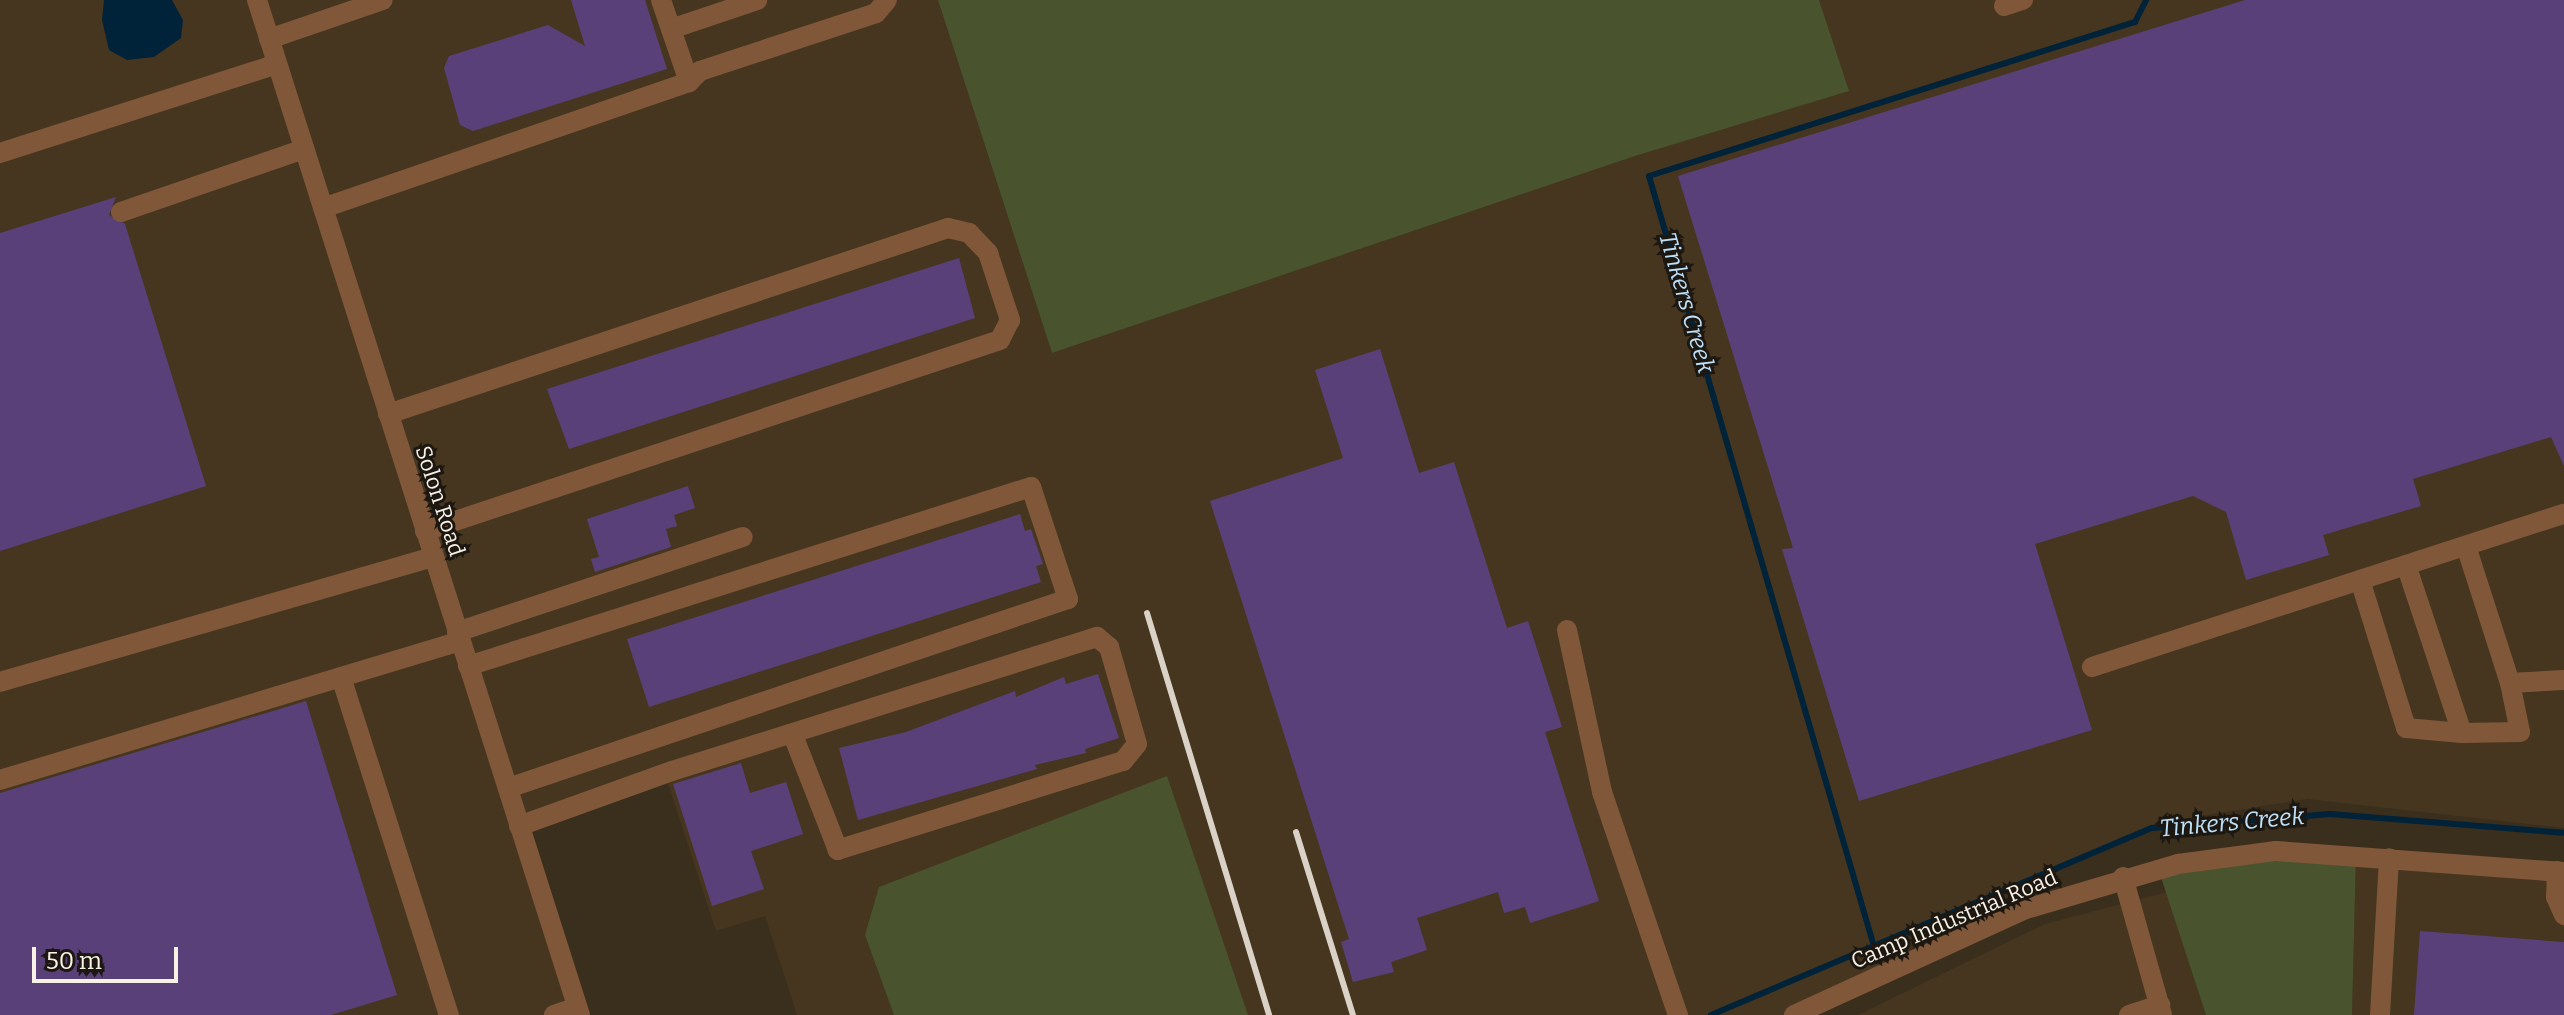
<!DOCTYPE html>
<html>
<head>
<meta charset="utf-8">
<style>
	body { margin:0 }
	#map { position:relative; width:2564px; height:1015px; overflow:hidden; background:#3a2e1d; font-family:Bitter,serif }
	div>[style] { position:absolute }
	[style*='--x'] { left:calc(var(--x)*1px); top:calc(var(--y)*1px); width:calc(var(--w)*1px); rotate:calc(var(--a)*1deg) }
	.built>* { inset:0; background:#463620 }
	.green>* { inset:0; background:#49542e }
	.water>* { inset:0; background:#012339 }
	.stream>* { height:6px; margin:-3px; padding:0 3px; transform-origin:3px; border-radius:3px; background:#012339 }
	.building>* { inset:0; background:#5a4078 }
	.minor>* { height:20px; margin:-10px; padding:0 10px; transform-origin:10px; border-radius:10px; background:#805739 }
	.rail>* { height:6px; margin:-3px; padding:0 3px; transform-origin:3px; border-radius:3px; background:#dad2c6 }
	span { translate:-50% -50%; white-space:nowrap; text-align:center; line-height:1.15; -webkit-text-stroke:6px #1c1710; paint-order:stroke }
	.street-label { font-size:22px; color:#f8f1e6 }
	.water-label { font-size:24px; color:#bfe0f9; font-style:italic }
	.scale { position:absolute; left:32px; top:947px; width:146px; height:36px; box-sizing:border-box; border:4px solid #f8f1e6; border-top:0; padding-left:10px; font-size:24px; line-height:28px; white-space:nowrap; color:#f8f1e6; -webkit-text-stroke:6px #1c1710; paint-order:stroke }
</style>
</head>
<body>
<div id="map">
	<div class="built">
		<i style="clip-path:polygon(0 0,938px 0,1052px 353px,1635px 156px,1848px 91px,1819px 0,2564px 0,2564px 828px,2307px 799px,2175px 820px,1879px 943px,1887px 972px,1794px 1015px,797px 1015px,765px 916px,716px 931px,665px 774px,519px 826px,580px 1015px,0 1015px)"></i>
		<i style="clip-path:polygon(2356px 855px,2564px 872px,2564px 1015px,2352px 1015px)"></i>
		<i style="clip-path:polygon(2167px 892px,2206px 1015px,1858px 1015px,2045px 924px)"></i>
	</div>
	<div class="green">
		<i style="clip-path:polygon(938px 0,1819px 0,1849px 91px,1635px 156px,1052px 353px)"></i>
		<i style="clip-path:polygon(1167px 776px,1248px 1015px,894px 1015px,865px 935px,879px 887px)"></i>
		<i style="clip-path:polygon(2356px 855px,2352px 1015px,2206px 1015px,2158px 868px)"></i>
	</div>
	<div class="water">
		<i style="clip-path:polygon(104px 0,172px 0,183px 20px,181px 38px,154px 57px,127px 60px,109px 50px,102px 20px)"></i>
	</div>
	<div class="stream">
		<i style="--x:1873;--y:943;--w:799;--a:-106.28"></i>
		<i style="--x:1649;--y:176;--w:510;--a:-17.58"></i>
		<i style="--x:2135;--y:22;--w:25;--a:-63"></i>
		<i style="--x:1711;--y:1015;--w:479;--a:-23"></i>
		<i style="--x:2152;--y:828;--w:179;--a:-4.5"></i>
		<i style="--x:2330;--y:814;--w:235;--a:4.6"></i>
	</div>
	<div class="building">
		<i style="clip-path:polygon(571px 0,645px 0,667px 69px,473px 131px,460px 125px,444px 68px,449px 56px,548px 25px,585px 46px)"></i>
		<i style="clip-path:polygon(2245px 0,2564px 0,2564px 466px,2551px 437px,2413px 479px,2421px 506px,2323px 535px,2329px 555px,2246px 580px,2226px 512px,2193px 496px,2035px 544px,2092px 730px,1859px 801px,1782px 549px,1793px 548px,1678px 176px)"></i>
		<i style="clip-path:polygon(116px 197px,109px 215px,125px 224px,206px 486px,0 551px,0 233px)"></i>
		<i style="clip-path:polygon(959px 258px,975px 318px,569px 449px,547px 389px)"></i>
		<i style="clip-path:polygon(1380px 349px,1419px 473px,1454px 462px,1507px 628px,1528px 621px,1562px 727px,1545px 732px,1599px 901px,1530px 923px,1525px 907px,1504px 913px,1498px 892px,1417px 918px,1427px 950px,1391px 962px,1394px 972px,1353px 982px,1341px 942px,1349px 939px,1210px 501px,1343px 458px,1315px 370px)"></i>
		<i style="clip-path:polygon(688px 486px,695px 508px,674px 515px,677px 526px,666px 529px,671px 547px,595px 572px,591px 559px,599px 557px,587px 519px)"></i>
		<i style="clip-path:polygon(1020px 514px,1025px 531px,1031px 529px,1043px 564px,1036px 566px,1041px 582px,649px 707px,627px 639px)"></i>
		<i style="clip-path:polygon(1098px 674px,1119px 738px,1085px 749px,1086px 753px,1035px 765px,1037px 769px,858px 820px,839px 748px,906px 732px,1015px 691px,1016px 697px,1064px 677px,1066px 684px)"></i>
		<i style="clip-path:polygon(306px 701px,397px 995px,331px 1015px,0 1015px,0 793px)"></i>
		<i style="clip-path:polygon(741px 763px,750px 793px,786px 782px,803px 834px,751px 851px,764px 889px,712px 906px,673px 784px)"></i>
		<i style="clip-path:polygon(2420px 931px,2564px 942px,2564px 1015px,2414px 1015px)"></i>
	</div>
	<div class="minor">
		<i style="--x:257;--y:0;--w:1065;--a:72.35"></i>
		<i style="--x:661;--y:0;--w:87;--a:71.1"></i>
		<i style="--x:2004;--y:6;--w:20;--a:-18"></i>
		<i style="--x:671;--y:29;--w:91;--a:-18.6"></i>
		<i style="--x:269;--y:39;--w:120;--a:-18.9"></i>
		<i style="--x:0;--y:153;--w:291;--a:-17.8"></i>
		<i style="--x:323;--y:208;--w:387;--a:-19"></i>
		<i style="--x:689;--y:82;--w:16;--a:-45"></i>
		<i style="--x:700;--y:71;--w:185;--a:-18.2"></i>
		<i style="--x:876;--y:13;--w:17;--a:-50"></i>
		<i style="--x:121;--y:212;--w:194;--a:-19"></i>
		<i style="--x:388;--y:414;--w:590;--a:-18.37"></i>
		<i style="--x:948;--y:228;--w:22;--a:13"></i>
		<i style="--x:969;--y:233;--w:28;--a:46"></i>
		<i style="--x:988;--y:253;--w:71;--a:71.8"></i>
		<i style="--x:1010;--y:320;--w:22;--a:117"></i>
		<i style="--x:1000;--y:340;--w:606;--a:161.62"></i>
		<i style="--x:2466;--y:546;--w:144;--a:72.2"></i>
		<i style="--x:2360;--y:580;--w:155;--a:72.7"></i>
		<i style="--x:2406;--y:728;--w:56;--a:5.1"></i>
		<i style="--x:2462;--y:733;--w:177;--a:-108.4"></i>
		<i style="--x:1567;--y:630;--w:166;--a:77.8"></i>
		<i style="--x:1602;--y:792;--w:236;--a:71.2"></i>
		<i style="--x:457;--y:632;--w:301;--a:-18.4"></i>
		<i style="--x:468;--y:666;--w:591;--a:-17.64"></i>
		<i style="--x:1031;--y:487;--w:118;--a:71.7"></i>
		<i style="--x:1068;--y:599;--w:591;--a:161.35"></i>
		<i style="--x:2092;--y:667;--w:496;--a:-18"></i>
		<i style="--x:341;--y:677;--w:355;--a:72.3"></i>
		<i style="--x:0;--y:682;--w:451;--a:-16.1"></i>
		<i style="--x:2462;--y:733;--w:58;--a:-1"></i>
		<i style="--x:2520;--y:732;--w:50;--a:-101.5"></i>
		<i style="--x:2510;--y:683;--w:54;--a:-3.2"></i>
		<i style="--x:0;--y:780;--w:481;--a:-16.8"></i>
		<i style="--x:519;--y:826;--w:163;--a:-19.8"></i>
		<i style="--x:672;--y:771;--w:446;--a:-17.5"></i>
		<i style="--x:1097;--y:637;--w:16;--a:40"></i>
		<i style="--x:1109;--y:647;--w:101;--a:73.9"></i>
		<i style="--x:1137;--y:744;--w:22;--a:129"></i>
		<i style="--x:1123;--y:761;--w:299;--a:162.7"></i>
		<i style="--x:838;--y:850;--w:123;--a:-111.4"></i>
		<i style="--x:2557;--y:871;--w:26;--a:92"></i>
		<i style="--x:2556;--y:897;--w:20;--a:66"></i>
		<i style="--x:2123;--y:877;--w:143;--a:74.2"></i>
		<i style="--x:554;--y:1015;--w:24;--a:-19"></i>
		<i style="--x:1794;--y:1015;--w:255;--a:-24.6"></i>
		<i style="--x:2026;--y:909;--w:159;--a:-16.5"></i>
		<i style="--x:2178;--y:864;--w:99;--a:-7.6"></i>
		<i style="--x:2276;--y:851;--w:289;--a:4.2"></i>
		<i style="--x:2129;--y:1015;--w:33;--a:-18"></i>
		<i style="--x:2380;--y:1015;--w:157;--a:-86.7"></i>
	</div>
	<div class="rail">
		<i style="--x:1147;--y:613;--w:420;--a:73.1"></i>
		<i style="--x:1296;--y:832;--w:192;--a:72.7"></i>
	</div>
	<div class="street-label">
		<span style="left:440px;top:501px;rotate:72deg">Solon Road</span>
		<span style="left:1954px;top:919px;rotate:-23deg">Camp Industrial Road</span>
	</div>
	<div class="water-label">
		<span style="left:1686px;top:303px;rotate:74deg">Tinkers Creek</span>
		<span style="left:2232px;top:823px;rotate:-5deg">Tinkers Creek</span>
	</div>
	<div class="scale">50 m</div>
</div>
</body>
</html>
